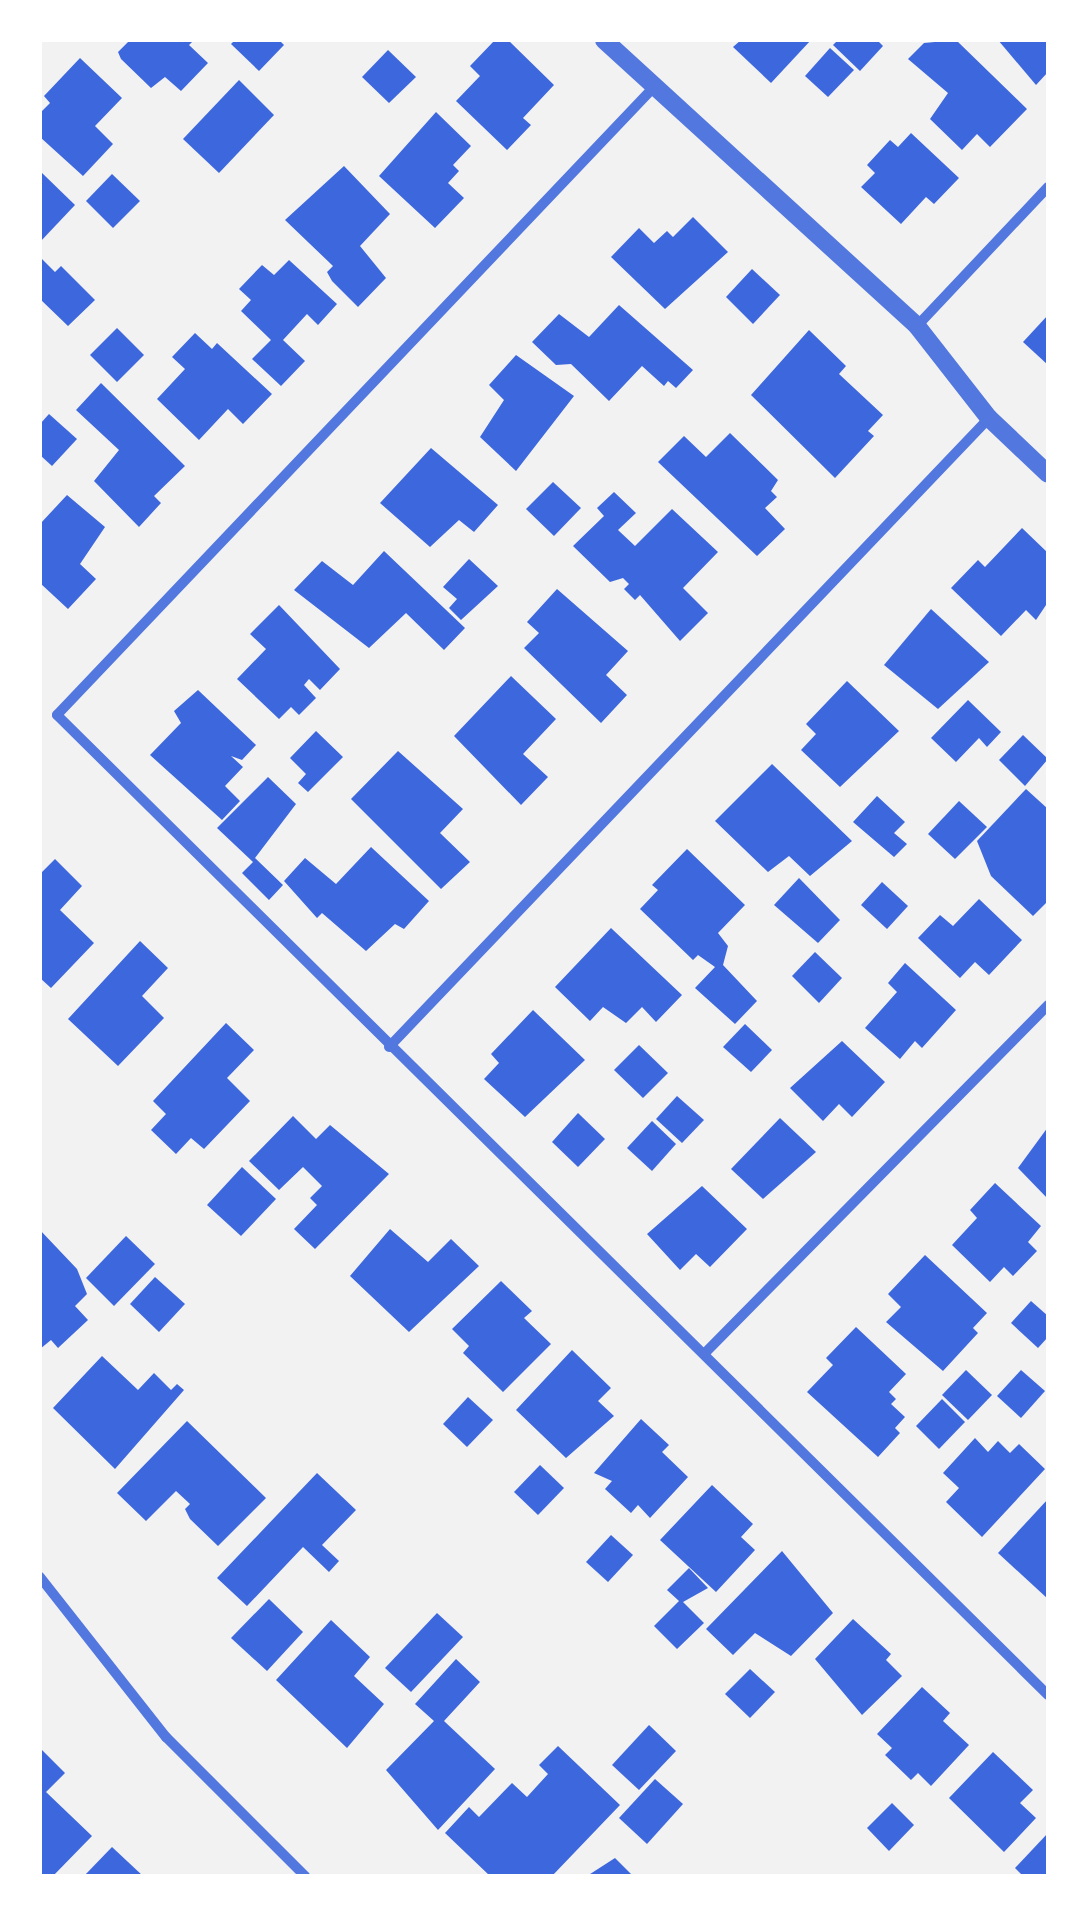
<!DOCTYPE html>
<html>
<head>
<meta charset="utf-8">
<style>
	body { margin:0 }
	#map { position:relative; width:1088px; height:1916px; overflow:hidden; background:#f2f2f2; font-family:Montserrat,sans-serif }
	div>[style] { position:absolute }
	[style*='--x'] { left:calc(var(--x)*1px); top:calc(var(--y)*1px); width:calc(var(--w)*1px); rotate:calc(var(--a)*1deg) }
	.building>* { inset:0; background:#3d67dc }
	.minor>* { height:10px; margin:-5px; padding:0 5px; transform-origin:5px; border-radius:5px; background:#5277de }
	.tertiary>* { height:18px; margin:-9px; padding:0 9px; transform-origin:9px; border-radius:9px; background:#5277de }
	span { translate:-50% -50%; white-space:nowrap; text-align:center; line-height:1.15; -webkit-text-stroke:10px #fff; paint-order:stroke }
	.frame { position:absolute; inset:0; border:42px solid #fff; pointer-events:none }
</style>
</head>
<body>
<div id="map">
	<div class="building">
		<i style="clip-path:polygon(130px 40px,194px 40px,189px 45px,208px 63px,181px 91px,165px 77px,151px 88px,121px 59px,118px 52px)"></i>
		<i style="clip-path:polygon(235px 40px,279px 40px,284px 45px,259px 71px,231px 44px)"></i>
		<i style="clip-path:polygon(495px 40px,508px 40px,554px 85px,523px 118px,531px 125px,507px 150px,456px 101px,480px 76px,470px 66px)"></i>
		<i style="clip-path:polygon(741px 40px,811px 40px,771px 83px,733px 47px)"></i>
		<i style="clip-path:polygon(838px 40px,877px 40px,883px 46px,860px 71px,833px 45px)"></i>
		<i style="clip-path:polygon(956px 40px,1027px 109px,990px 147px,977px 134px,962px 150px,930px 119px,948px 93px,908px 59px,924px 43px)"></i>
		<i style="clip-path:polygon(998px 40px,1048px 40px,1048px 72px,1036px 85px)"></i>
		<i style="clip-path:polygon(830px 48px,854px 70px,828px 97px,805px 76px)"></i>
		<i style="clip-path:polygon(388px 50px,416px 77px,389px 103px,362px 77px)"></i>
		<i style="clip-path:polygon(80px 58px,122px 98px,95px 126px,113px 144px,83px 176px,40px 137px,40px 113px,50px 103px,44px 96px)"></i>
		<i style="clip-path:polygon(239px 80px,274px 115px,219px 173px,183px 139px)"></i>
		<i style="clip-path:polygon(436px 112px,471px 146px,453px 165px,459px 171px,448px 183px,464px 198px,435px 228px,379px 176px)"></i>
		<i style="clip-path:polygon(911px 133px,959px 178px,934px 204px,926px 197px,901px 224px,861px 187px,875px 173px,867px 165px,890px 140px,898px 147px)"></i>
		<i style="clip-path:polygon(344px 166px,390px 214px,360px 246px,386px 278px,358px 307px,332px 281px,327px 272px,333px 266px,285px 220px)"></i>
		<i style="clip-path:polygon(40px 171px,75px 205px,40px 242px)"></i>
		<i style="clip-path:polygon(112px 174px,140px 201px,113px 228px,86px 201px)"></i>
		<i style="clip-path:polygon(693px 217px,728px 252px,665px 309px,611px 257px,639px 228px,654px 243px,667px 231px,673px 237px)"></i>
		<i style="clip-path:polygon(40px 257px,55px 272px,61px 266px,95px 300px,68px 326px,40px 299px)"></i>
		<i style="clip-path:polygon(289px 260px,337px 304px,318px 325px,307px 314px,283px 340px,305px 361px,281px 386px,252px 359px,271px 340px,241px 311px,251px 300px,239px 289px,262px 265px,274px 275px)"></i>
		<i style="clip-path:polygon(752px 269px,780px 295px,753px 324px,726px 297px)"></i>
		<i style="clip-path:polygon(619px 305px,693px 370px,676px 388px,668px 381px,664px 386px,642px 366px,609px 401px,571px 364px,556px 365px,532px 342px,559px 314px,589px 337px)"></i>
		<i style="clip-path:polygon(1048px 315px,1048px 365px,1023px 342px)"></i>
		<i style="clip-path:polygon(117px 328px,144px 355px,117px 382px,90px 355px)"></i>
		<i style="clip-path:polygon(809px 330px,846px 366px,839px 374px,883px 415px,868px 431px,874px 436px,835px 478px,751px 395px)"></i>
		<i style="clip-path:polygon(195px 333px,212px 349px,217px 343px,272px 394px,243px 424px,228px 409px,199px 440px,157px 399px,185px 369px,172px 357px)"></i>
		<i style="clip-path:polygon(516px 355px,574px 396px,516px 471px,480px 437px,504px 400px,489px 385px)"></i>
		<i style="clip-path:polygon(101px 383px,185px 466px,154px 496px,161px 503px,139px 527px,94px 481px,119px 450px,76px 410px)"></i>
		<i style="clip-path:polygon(49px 414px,77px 439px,52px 466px,40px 455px,40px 424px)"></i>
		<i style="clip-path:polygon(730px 433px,778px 480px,771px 491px,777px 497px,765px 508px,785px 529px,757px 556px,658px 462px,684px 436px,706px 457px)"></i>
		<i style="clip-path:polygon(431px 448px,498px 505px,474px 532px,459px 520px,430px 547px,380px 503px)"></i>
		<i style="clip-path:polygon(553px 482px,581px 508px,554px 536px,526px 509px)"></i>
		<i style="clip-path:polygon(614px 492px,636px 513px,618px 530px,635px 546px,672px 509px,718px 552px,683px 588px,708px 613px,680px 641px,640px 595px,635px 600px,624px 589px,629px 584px,623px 578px,610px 582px,573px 546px,604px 516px,597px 508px)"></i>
		<i style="clip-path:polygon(67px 495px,105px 527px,80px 564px,96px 579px,68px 609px,40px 583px,40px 524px)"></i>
		<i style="clip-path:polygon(1022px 528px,1048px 553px,1048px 602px,1036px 620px,1026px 610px,1001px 636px,951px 588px,978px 560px,985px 567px)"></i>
		<i style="clip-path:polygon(384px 551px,465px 628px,444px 650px,406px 613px,369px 648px,294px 590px,322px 561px,353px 585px)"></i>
		<i style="clip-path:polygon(469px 559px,498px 586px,461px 620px,449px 608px,457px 599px,443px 587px)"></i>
		<i style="clip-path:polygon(557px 589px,628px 651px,606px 675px,627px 695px,601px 723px,524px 648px,539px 633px,527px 622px)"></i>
		<i style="clip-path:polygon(279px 605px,340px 669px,320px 690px,309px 679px,304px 685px,316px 698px,299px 715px,291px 707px,279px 719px,237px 679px,266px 649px,250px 634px)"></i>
		<i style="clip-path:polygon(931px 609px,989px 662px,938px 709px,884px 665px)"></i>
		<i style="clip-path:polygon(511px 676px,556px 719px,523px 754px,548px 777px,521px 805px,454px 736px)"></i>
		<i style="clip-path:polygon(847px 681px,899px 731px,840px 787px,801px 750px,816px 734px,806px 724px)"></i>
		<i style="clip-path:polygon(198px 690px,256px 745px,242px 760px,231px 756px,243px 767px,225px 786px,240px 801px,222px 820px,150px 755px,181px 723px,174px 711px)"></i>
		<i style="clip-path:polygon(968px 700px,1001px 732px,987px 747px,979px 738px,956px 762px,931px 738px)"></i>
		<i style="clip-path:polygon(316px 731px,343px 757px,308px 792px,298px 783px,306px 774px,290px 758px)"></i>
		<i style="clip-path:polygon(1023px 735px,1048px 759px,1025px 786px,999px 760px)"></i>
		<i style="clip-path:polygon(398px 751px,463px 809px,440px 833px,470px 862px,441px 889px,351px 799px)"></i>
		<i style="clip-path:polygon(772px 764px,852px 841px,810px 876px,789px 856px,768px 872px,715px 821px)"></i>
		<i style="clip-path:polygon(268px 777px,296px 804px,255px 858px,283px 885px,269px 900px,242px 873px,253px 862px,217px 828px)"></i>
		<i style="clip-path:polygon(1026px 789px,1048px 809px,1048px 901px,1033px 916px,991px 876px,977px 841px)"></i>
		<i style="clip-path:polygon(877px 796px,905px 822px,894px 833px,907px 844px,894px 857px,853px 822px)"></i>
		<i style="clip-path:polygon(959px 801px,987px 827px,955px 859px,928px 834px)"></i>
		<i style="clip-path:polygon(371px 847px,429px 901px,404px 929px,395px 924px,366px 951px,322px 913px,317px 918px,284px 881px,305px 858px,336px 884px)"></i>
		<i style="clip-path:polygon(687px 849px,745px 905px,718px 933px,728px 946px,723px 965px,757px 1001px,735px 1024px,695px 988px,715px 967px,698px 955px,693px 960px,640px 909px,658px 890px,652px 885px)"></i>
		<i style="clip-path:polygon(55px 859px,82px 886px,60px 910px,94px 943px,51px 988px,40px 978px,40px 874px)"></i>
		<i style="clip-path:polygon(799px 878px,840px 920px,818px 943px,774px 905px)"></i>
		<i style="clip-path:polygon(882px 882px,908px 906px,887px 929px,861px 905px)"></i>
		<i style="clip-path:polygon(979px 899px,1022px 940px,989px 975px,975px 962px,960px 978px,918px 938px,940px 915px,953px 926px)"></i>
		<i style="clip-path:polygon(611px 928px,682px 995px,656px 1022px,642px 1007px,626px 1023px,603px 1007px,590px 1021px,555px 987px)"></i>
		<i style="clip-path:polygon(140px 941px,168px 968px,142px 996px,164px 1018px,118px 1066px,68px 1019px)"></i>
		<i style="clip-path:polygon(815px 952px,842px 978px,819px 1003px,792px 976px)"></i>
		<i style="clip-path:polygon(905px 963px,956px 1010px,922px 1048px,915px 1041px,900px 1059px,865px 1028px,897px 992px,888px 983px)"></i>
		<i style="clip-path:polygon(533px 1010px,585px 1060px,525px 1117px,484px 1079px,499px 1063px,491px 1054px)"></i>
		<i style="clip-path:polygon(226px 1023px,254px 1050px,227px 1078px,250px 1101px,204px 1149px,191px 1138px,176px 1154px,151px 1130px,166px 1114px,153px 1101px)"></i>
		<i style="clip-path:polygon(745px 1024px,772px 1050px,751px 1072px,723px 1047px)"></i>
		<i style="clip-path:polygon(842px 1041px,885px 1082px,852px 1117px,839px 1104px,823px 1121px,790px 1088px)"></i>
		<i style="clip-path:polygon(639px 1045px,668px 1073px,643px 1098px,614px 1070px)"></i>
		<i style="clip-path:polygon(677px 1096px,704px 1120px,682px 1143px,656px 1119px)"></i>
		<i style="clip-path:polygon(578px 1113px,605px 1139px,578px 1167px,552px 1142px)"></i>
		<i style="clip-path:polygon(293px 1116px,316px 1139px,330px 1125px,389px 1174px,315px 1249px,294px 1229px,317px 1205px,310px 1198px,322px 1186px,303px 1167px,279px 1190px,249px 1161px)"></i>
		<i style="clip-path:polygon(780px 1118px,816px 1152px,763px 1199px,731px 1169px)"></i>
		<i style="clip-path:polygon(652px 1121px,676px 1144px,652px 1171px,627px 1148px)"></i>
		<i style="clip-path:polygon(1048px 1127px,1048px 1199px,1018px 1168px)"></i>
		<i style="clip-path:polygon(242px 1167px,276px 1199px,241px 1236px,207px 1205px)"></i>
		<i style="clip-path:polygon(995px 1183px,1041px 1226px,1028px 1242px,1037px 1251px,1013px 1276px,1004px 1267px,990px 1282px,952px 1245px,977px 1218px,970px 1210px)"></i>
		<i style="clip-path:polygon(702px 1186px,747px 1229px,710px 1267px,696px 1254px,680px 1270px,647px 1234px)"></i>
		<i style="clip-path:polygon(390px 1229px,428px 1262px,451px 1239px,479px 1266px,409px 1332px,350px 1276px)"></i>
		<i style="clip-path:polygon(40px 1230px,77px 1269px,87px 1294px,75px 1306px,88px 1320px,58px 1348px,51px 1340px,40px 1349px)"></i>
		<i style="clip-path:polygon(126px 1236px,155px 1264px,114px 1306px,86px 1278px)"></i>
		<i style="clip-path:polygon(925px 1255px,987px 1313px,973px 1328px,978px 1333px,943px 1371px,886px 1322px,901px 1307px,888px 1294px)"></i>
		<i style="clip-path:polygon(155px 1277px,185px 1304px,159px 1332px,130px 1304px)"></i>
		<i style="clip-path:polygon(501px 1281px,532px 1311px,524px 1318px,551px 1344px,503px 1392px,463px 1353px,469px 1346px,452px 1329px)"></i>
		<i style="clip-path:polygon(1031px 1301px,1048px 1316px,1048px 1337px,1038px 1348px,1011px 1323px)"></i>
		<i style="clip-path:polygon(856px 1327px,906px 1374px,889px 1392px,896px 1399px,891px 1404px,905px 1417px,895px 1428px,900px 1433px,878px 1457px,807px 1392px,833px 1365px,826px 1358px)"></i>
		<i style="clip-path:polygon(572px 1350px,611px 1388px,598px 1401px,614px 1416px,566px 1458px,516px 1410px)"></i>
		<i style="clip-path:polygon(102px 1356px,138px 1390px,154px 1373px,171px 1390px,177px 1384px,184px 1390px,115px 1469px,53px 1408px)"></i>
		<i style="clip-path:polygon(966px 1370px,992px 1395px,968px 1420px,942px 1395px)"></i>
		<i style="clip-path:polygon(1021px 1370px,1045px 1391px,1021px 1418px,997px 1396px)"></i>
		<i style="clip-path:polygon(468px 1397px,493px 1420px,467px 1447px,443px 1424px)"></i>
		<i style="clip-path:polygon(942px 1399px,965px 1422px,939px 1449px,916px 1426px)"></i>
		<i style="clip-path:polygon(641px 1419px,669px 1445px,662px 1452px,688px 1477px,650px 1518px,638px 1505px,631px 1513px,605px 1489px,612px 1481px,594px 1473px)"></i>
		<i style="clip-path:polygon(187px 1421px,266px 1498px,218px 1546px,190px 1519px,185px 1509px,190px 1504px,176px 1491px,146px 1521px,117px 1493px)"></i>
		<i style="clip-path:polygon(975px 1438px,988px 1452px,998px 1441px,1010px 1453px,1019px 1444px,1045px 1469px,982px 1537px,946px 1502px,959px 1488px,943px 1473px)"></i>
		<i style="clip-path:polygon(540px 1465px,564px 1488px,538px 1515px,514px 1492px)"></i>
		<i style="clip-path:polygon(317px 1473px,356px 1510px,322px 1545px,339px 1561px,329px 1572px,303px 1547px,247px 1606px,217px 1578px)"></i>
		<i style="clip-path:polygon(712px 1485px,753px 1524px,741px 1537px,755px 1550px,716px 1592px,660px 1540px)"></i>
		<i style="clip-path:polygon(1048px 1499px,1048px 1599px,998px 1553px)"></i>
		<i style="clip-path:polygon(611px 1535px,633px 1555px,608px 1582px,586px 1562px)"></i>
		<i style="clip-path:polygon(782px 1551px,833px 1613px,791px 1656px,755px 1633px,733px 1655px,706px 1629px)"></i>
		<i style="clip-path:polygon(689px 1568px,708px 1588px,683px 1602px,704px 1623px,677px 1649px,654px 1626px,679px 1601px,667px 1590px)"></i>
		<i style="clip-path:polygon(269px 1599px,303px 1632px,267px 1671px,231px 1638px)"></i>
		<i style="clip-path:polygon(437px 1613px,463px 1637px,411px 1692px,385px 1668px)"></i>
		<i style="clip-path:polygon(853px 1619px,891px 1654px,886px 1660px,902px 1676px,862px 1715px,815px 1659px)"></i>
		<i style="clip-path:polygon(331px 1620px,370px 1657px,354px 1676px,384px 1704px,347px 1748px,276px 1680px)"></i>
		<i style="clip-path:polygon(456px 1659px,480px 1682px,444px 1721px,495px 1769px,438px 1830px,386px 1770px,434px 1721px,415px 1704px)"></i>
		<i style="clip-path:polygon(750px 1669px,775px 1692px,750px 1718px,725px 1694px)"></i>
		<i style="clip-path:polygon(922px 1687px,950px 1713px,943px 1721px,969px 1745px,931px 1786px,918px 1773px,911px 1780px,885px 1755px,892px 1748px,877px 1734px)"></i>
		<i style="clip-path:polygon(649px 1725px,676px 1751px,639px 1790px,612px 1765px)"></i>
		<i style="clip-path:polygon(558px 1746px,620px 1805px,552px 1876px,490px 1876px,445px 1833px,469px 1807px,479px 1817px,512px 1783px,527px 1797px,548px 1774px,539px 1765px)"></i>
		<i style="clip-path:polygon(40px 1748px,65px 1773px,46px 1792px,92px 1836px,53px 1876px,40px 1876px)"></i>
		<i style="clip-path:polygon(993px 1752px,1033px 1790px,1020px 1803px,1036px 1818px,1004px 1852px,949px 1798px)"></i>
		<i style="clip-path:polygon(655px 1779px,683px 1804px,647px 1844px,619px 1818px)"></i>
		<i style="clip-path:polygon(892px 1803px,914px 1825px,889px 1851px,867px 1828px)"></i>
		<i style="clip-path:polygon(1048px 1833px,1048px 1876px,1023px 1876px,1015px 1868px)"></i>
		<i style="clip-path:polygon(112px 1847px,143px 1876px,84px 1876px)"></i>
		<i style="clip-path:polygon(615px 1858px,633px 1876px,587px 1876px)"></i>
	</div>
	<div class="minor">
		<i style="--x:653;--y:88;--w:865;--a:133.55"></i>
		<i style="--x:57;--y:715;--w:1394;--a:44.68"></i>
		<i style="--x:917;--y:326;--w:191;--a:-46.7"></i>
		<i style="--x:389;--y:1047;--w:869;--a:-46.35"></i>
		<i style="--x:705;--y:1353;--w:489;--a:-45.4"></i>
		<i style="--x:40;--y:1577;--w:204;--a:51.8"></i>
		<i style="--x:166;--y:1737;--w:197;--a:45"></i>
	</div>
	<div class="tertiary">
		<i style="--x:604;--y:40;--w:424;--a:42.4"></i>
		<i style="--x:917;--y:326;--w:117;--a:52"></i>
		<i style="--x:989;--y:418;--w:81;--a:43.5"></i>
	</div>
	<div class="frame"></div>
</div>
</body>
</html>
